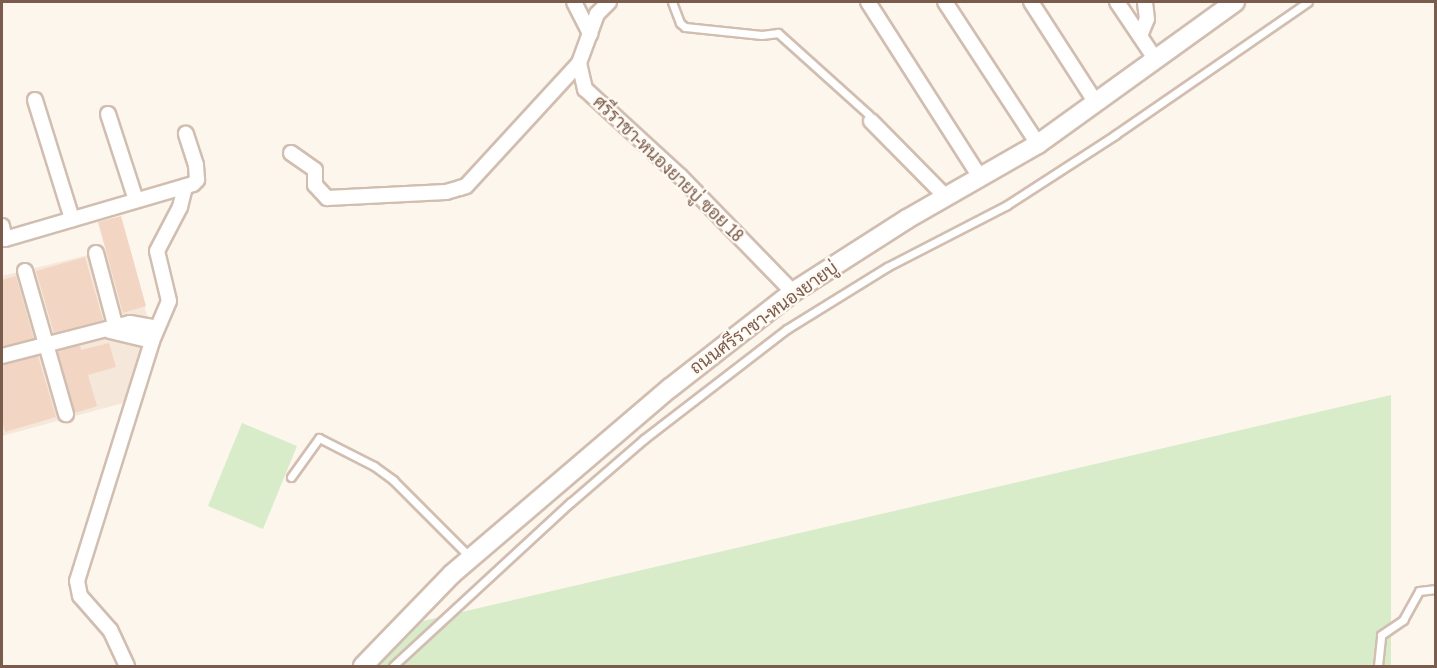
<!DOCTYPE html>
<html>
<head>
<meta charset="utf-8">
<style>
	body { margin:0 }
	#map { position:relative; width:1437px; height:668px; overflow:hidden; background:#fdf6ec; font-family:"Archivo Narrow",Sarabun,sans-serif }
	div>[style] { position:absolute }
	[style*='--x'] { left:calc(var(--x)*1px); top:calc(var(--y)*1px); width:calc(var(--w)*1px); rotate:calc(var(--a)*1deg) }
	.residential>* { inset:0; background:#f5e8da }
	.green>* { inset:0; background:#d8ecc9 }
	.building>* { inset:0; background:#f3d5c3 }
	.roads { filter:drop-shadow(2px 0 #d1beb0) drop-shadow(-2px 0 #d1beb0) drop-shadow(0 2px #d1beb0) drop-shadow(0 -2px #d1beb0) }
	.lane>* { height:7px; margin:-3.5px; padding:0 3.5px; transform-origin:3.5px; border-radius:3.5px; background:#fff }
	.street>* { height:14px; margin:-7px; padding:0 7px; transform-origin:7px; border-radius:7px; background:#fff }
	.secondary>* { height:18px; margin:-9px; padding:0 9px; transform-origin:9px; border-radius:9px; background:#fff }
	span { translate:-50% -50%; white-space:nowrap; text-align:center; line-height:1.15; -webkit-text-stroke:4.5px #fffaf3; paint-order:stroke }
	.street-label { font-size:18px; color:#7a5c4d }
	.frame { position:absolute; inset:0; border:3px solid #7a5c4d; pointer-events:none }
</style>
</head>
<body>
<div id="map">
	<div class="residential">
		<i style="clip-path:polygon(129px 245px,149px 324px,123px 403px,2px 436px,2px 276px)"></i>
	</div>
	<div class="green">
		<i style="clip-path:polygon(1391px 395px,1391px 666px,378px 666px,423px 621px)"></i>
		<i style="clip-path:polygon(242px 423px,297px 446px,263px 529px,208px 506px)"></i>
	</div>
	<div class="building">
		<i style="clip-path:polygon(121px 216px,146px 306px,123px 313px,98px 222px)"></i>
		<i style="clip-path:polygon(85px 257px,103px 320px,54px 333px,36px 271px)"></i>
		<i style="clip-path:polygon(16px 276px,34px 339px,2px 347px,2px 280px)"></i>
		<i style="clip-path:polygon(109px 343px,116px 367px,88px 375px,97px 406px,75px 413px,57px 351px,80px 345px,81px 350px)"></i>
		<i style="clip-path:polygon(38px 356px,56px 417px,5px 432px,2px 420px,2px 365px)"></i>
	</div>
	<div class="roads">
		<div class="lane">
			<i style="--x:672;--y:2;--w:22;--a:69"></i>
			<i style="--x:680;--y:23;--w:6;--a:39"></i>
			<i style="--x:685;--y:27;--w:77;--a:5.9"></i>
			<i style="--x:762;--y:35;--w:16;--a:-7"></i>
			<i style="--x:778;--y:33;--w:122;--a:42"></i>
			<i style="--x:291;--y:477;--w:48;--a:-54.3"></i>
			<i style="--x:319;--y:438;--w:62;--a:27"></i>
			<i style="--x:374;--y:466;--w:24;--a:36"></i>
			<i style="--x:393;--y:480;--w:107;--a:45"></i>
			<i style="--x:393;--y:666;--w:242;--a:-42.7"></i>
			<i style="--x:571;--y:502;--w:96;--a:-40.8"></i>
			<i style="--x:644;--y:439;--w:180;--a:-37.6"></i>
			<i style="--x:787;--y:329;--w:118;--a:-31.8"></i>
			<i style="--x:887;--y:267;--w:135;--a:-27.3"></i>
			<i style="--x:1007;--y:205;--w:129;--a:-32.9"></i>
			<i style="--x:1115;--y:135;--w:234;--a:-34.6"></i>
			<i style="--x:1378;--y:666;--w:31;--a:-84"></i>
			<i style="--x:1381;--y:635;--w:27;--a:-34"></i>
			<i style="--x:1403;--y:620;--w:33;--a:-61"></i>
			<i style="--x:1419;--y:591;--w:17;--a:-7"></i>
		</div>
		<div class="street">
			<i style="--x:574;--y:2;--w:36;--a:63"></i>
			<i style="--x:609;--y:2;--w:17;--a:135"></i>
			<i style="--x:597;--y:14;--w:52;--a:110.2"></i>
			<i style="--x:579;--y:63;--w:27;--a:77"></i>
			<i style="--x:585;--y:89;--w:129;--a:42.5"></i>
			<i style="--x:680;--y:176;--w:162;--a:45.8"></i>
			<i style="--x:868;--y:2;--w:208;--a:57.4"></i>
			<i style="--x:945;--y:2;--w:170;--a:56.8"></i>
			<i style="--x:1031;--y:2;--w:120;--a:57.2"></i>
			<i style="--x:1117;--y:2;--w:70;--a:56.1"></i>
			<i style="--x:1140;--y:36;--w:18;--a:-68"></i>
			<i style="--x:1147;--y:19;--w:17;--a:-97"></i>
			<i style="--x:35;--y:100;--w:125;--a:72.7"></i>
			<i style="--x:108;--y:114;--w:90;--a:72"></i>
			<i style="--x:871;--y:121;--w:107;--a:45.4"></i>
			<i style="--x:291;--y:153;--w:29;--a:35"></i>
			<i style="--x:315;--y:170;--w:15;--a:90"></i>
			<i style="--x:315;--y:185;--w:18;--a:47"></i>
			<i style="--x:327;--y:198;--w:119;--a:-2.9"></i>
			<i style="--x:446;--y:192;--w:15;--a:-16"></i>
			<i style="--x:460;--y:188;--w:6;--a:-18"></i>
			<i style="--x:466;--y:186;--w:167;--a:-47.4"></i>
			<i style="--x:2;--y:226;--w:13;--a:77"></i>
			<i style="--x:5;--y:239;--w:196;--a:-16.3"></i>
			<i style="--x:193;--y:184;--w:6;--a:-45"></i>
			<i style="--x:197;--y:180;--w:15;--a:-94"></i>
			<i style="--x:196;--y:165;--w:33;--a:-108"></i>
			<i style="--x:96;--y:253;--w:82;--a:75.1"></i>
			<i style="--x:25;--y:271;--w:149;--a:74"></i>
			<i style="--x:110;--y:331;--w:43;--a:13.4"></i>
			<i style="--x:2;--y:356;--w:132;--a:-14.5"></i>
			<i style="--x:130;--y:323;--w:27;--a:10"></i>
			<i style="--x:127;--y:666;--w:40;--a:-115"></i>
			<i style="--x:110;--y:630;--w:45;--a:-131.4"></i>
			<i style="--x:80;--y:596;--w:15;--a:-101"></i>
			<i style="--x:77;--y:581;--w:251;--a:-72.6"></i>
			<i style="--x:152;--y:341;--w:43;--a:-67"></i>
			<i style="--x:169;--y:301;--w:51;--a:-103.5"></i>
			<i style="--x:157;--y:251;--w:50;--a:-62.4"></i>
			<i style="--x:180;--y:207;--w:21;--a:-76"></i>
		</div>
		<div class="secondary">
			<i style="--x:363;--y:666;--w:128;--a:-45.9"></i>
			<i style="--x:452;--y:574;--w:287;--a:-40.5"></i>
			<i style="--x:670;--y:388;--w:156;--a:-38"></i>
			<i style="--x:793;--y:292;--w:135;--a:-32.6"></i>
			<i style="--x:907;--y:219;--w:151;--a:-29.8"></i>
			<i style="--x:1038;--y:144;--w:243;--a:-35.8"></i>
		</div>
	</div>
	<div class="street-label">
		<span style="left:668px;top:169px;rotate:44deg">ศรีราชา-หนองยายบู่ ซอย 18</span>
		<span style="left:764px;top:318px;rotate:-36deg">ถนนศรีราชา-หนองยายบู่</span>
	</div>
	<div class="frame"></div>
</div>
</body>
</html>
